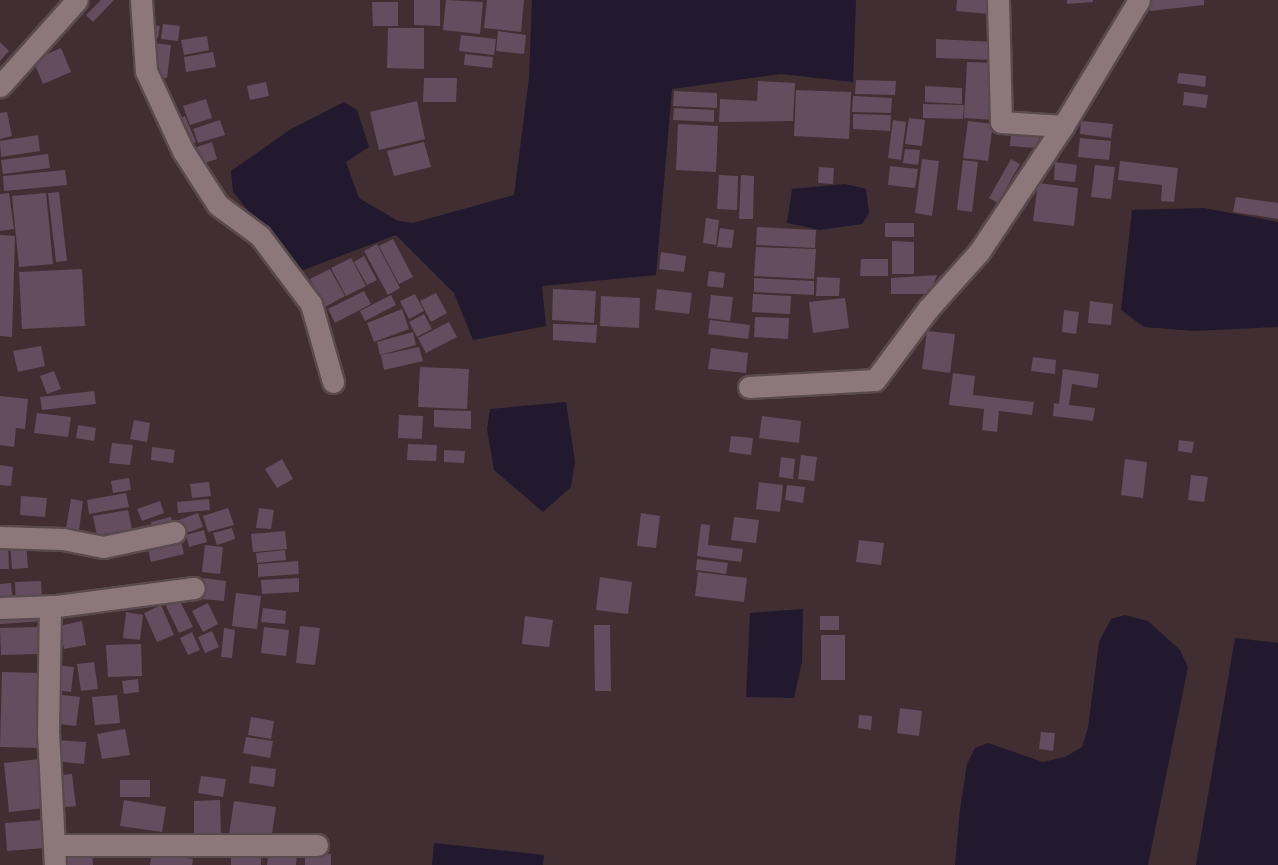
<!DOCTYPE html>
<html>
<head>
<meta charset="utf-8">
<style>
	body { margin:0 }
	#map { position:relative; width:1278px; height:865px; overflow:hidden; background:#402e32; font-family:Helvetica,sans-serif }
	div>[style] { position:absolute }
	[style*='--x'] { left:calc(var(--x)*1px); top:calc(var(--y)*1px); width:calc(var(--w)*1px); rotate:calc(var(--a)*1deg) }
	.water>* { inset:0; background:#22192e }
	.building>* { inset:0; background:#644d5e }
	.roads { filter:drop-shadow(2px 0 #594a4e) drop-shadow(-2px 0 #594a4e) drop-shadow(0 2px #594a4e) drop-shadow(0 -2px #594a4e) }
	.minor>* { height:21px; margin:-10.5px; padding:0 10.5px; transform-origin:10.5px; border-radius:10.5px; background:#8c787b }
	span { translate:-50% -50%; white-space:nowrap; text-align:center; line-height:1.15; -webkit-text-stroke:6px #402e32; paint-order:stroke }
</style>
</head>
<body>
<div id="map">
	<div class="water">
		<i style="clip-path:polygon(532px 0,856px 0,853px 82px,781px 74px,672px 89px,656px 275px,542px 286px,546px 326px,473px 340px,454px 293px,396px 235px,298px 272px,233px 192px,231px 171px,291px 129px,344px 102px,357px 110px,369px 147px,346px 162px,359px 198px,398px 221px,413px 223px,514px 195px,529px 78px)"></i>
		<i style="clip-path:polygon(845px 184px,866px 189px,869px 213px,862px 224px,820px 230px,787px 223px,792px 189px)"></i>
		<i style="clip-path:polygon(1204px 208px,1278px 222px,1278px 327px,1194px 331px,1144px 327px,1121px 310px,1132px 210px)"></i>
		<i style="clip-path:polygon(566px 402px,575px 462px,571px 487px,543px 512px,494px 470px,487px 429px,490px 409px)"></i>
		<i style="clip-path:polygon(803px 609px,802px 662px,794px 698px,746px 697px,750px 613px)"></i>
		<i style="clip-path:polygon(1125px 615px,1148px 621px,1180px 650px,1188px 667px,1148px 865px,955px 865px,960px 809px,967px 764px,975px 748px,988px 743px,1043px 762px,1065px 757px,1082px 747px,1088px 728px,1099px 642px,1111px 619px)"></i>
		<i style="clip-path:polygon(1235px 638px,1278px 643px,1278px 865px,1196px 865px)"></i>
		<i style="clip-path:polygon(434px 843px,544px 855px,543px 865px,432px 865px)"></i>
	</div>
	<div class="building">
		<i style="clip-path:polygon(101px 0,114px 0,93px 22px,86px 15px)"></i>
		<i style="clip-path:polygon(414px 0,440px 0,440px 26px,414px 25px)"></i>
		<i style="clip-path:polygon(446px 0,483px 2px,480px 34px,443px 30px)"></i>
		<i style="clip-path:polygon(487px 0,524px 0,521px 32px,484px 28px)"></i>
		<i style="clip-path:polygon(957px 0,990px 0,989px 14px,956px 11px)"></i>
		<i style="clip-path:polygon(1067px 0,1093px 0,1093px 2px,1067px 4px)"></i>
		<i style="clip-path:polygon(1149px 0,1204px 0,1204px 5px,1150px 11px)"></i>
		<i style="clip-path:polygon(372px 2px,398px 2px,398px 26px,373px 26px)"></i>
		<i style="clip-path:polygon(145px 24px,160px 26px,158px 38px,143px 36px)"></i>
		<i style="clip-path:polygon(163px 24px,180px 26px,178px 41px,161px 39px)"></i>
		<i style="clip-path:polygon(388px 28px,424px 28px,424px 69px,387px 68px)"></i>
		<i style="clip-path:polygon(498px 31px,526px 35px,524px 54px,496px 51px)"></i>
		<i style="clip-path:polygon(461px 35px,496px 39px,494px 55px,459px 51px)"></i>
		<i style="clip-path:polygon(207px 36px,209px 50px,184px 55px,181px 40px)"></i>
		<i style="clip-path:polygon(936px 39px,995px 42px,995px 60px,936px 58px)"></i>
		<i style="clip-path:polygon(0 42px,9px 51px,0 61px)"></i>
		<i style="clip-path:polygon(152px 43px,171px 45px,167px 78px,148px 76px)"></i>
		<i style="clip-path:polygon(61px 48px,71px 72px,43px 84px,33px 60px)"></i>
		<i style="clip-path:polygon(213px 52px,216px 67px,186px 72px,184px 57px)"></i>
		<i style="clip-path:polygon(465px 54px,493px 57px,492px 68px,464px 65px)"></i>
		<i style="clip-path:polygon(967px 62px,996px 63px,993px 120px,964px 118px)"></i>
		<i style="clip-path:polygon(1179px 73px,1206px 76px,1205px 87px,1177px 83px)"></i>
		<i style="clip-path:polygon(424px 78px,457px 78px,456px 102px,423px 102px)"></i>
		<i style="clip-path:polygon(856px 80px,896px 81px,895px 95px,855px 94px)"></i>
		<i style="clip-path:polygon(758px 81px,795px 83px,793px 121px,719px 122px,720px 99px,757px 101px)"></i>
		<i style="clip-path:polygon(266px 82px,269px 96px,250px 100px,247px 86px)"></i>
		<i style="clip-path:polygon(925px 86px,962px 88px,962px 104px,925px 102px)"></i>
		<i style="clip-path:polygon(796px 90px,851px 92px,849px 139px,794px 136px)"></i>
		<i style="clip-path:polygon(674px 91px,717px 93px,717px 108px,673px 106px)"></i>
		<i style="clip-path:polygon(1184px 92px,1208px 95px,1206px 108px,1183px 105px)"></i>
		<i style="clip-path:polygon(853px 96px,892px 98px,891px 113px,852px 112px)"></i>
		<i style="clip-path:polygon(206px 99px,212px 118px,190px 125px,183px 106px)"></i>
		<i style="clip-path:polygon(417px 101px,425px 139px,379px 150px,370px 112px)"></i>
		<i style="clip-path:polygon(923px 104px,964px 105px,963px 119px,923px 118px)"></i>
		<i style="clip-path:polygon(674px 108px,714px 110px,714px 122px,673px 120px)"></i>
		<i style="clip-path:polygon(7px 112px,12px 136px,0 139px,0 113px)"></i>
		<i style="clip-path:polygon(853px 114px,891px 115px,890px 131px,853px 129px)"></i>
		<i style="clip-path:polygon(185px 116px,196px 142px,186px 146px,175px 121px)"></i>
		<i style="clip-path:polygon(909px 118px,925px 120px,922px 146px,905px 144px)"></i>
		<i style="clip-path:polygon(220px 120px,225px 135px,198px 143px,193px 129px)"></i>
		<i style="clip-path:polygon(893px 120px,906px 122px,901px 160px,888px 158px)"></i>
		<i style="clip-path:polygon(968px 121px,993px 124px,988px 161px,963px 158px)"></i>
		<i style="clip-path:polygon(1081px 121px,1113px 124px,1111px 138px,1080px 134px)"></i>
		<i style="clip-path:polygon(678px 124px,718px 126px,716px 172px,676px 170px)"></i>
		<i style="clip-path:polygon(1011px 134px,1039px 136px,1038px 148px,1010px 146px)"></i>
		<i style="clip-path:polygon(38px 135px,40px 151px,1px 157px,0 141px)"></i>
		<i style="clip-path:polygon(1080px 138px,1111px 141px,1109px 160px,1078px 157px)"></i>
		<i style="clip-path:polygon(212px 142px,217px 159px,196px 166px,191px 149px)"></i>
		<i style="clip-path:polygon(424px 142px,431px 167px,394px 176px,387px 151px)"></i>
		<i style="clip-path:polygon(905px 149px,920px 150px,918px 165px,903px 163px)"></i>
		<i style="clip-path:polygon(48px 154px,50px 168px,3px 174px,1px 160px)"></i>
		<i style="clip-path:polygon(922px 159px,939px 161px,932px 216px,915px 213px)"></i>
		<i style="clip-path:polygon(1011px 159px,1020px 164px,998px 203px,989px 198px)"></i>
		<i style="clip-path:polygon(963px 160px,978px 162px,972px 212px,957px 210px)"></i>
		<i style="clip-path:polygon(1120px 161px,1178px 168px,1174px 202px,1161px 201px,1162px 185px,1118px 180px)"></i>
		<i style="clip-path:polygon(1055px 162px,1077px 165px,1075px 182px,1054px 180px)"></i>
		<i style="clip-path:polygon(1095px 165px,1115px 167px,1111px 199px,1091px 197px)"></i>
		<i style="clip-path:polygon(890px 166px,918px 169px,915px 188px,888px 185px)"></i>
		<i style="clip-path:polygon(819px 167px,834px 168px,833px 184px,818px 183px)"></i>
		<i style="clip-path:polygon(65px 170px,67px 185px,4px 191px,3px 176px)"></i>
		<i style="clip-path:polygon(719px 175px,738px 176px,737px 210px,717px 209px)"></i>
		<i style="clip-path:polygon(741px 175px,754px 176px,753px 219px,739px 219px)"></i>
		<i style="clip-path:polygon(1038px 183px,1078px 188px,1074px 226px,1033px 221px)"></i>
		<i style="clip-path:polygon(59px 192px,67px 261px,56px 262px,48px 193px)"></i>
		<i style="clip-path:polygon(9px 193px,14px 229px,0 231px,0 194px)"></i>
		<i style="clip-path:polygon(46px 193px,53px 264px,19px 267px,12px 196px)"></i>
		<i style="clip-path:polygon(1236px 197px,1278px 203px,1278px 219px,1233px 212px)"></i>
		<i style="clip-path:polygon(706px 218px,719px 220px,716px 245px,703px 243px)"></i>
		<i style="clip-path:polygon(885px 223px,914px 223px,914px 237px,885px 237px)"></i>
		<i style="clip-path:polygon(757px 227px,816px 230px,815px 248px,756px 245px)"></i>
		<i style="clip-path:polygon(720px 228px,734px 230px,732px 248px,717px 247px)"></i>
		<i style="clip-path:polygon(0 235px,15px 236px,12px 337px,0 336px)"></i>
		<i style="clip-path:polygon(393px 239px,413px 277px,399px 284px,379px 246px)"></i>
		<i style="clip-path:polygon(892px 241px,914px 242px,914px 274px,892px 274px)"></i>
		<i style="clip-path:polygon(377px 244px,400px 288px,388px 295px,364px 251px)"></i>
		<i style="clip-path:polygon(756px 247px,816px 249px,814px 279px,754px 276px)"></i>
		<i style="clip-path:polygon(661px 252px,686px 256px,684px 272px,659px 269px)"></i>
		<i style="clip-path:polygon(364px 256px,377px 280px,367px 285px,354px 262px)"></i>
		<i style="clip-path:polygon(351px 258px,366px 286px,346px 296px,331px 268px)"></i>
		<i style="clip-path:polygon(861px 259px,888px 259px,888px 276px,860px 276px)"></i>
		<i style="clip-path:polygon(82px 269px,85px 326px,22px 329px,19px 272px)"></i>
		<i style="clip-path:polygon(330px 269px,345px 296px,325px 307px,310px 279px)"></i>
		<i style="clip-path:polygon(709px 271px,725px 273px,723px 288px,707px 286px)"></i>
		<i style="clip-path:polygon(937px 275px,930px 294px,891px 294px,891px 278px)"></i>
		<i style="clip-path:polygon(817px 277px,840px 278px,839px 296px,816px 296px)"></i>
		<i style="clip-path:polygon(754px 278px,814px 281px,814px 295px,754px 292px)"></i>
		<i style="clip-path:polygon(553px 289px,596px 291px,594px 323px,552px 320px)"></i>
		<i style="clip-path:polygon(657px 289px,692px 293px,689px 314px,655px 310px)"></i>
		<i style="clip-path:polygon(364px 291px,371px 304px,335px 323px,328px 309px)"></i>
		<i style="clip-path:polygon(436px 293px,447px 313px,431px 322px,420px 301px)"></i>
		<i style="clip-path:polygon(415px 294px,424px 311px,409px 319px,400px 301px)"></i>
		<i style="clip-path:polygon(753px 294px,791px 296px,790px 314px,752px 312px)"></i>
		<i style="clip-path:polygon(391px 295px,396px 305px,365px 321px,360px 311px)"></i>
		<i style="clip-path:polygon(711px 295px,733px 297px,730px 321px,708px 318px)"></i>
		<i style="clip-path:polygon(601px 296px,640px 298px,639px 328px,600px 326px)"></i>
		<i style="clip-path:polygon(845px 298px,849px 328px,813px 333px,809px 302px)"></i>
		<i style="clip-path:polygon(1090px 301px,1113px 304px,1111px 325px,1088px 323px)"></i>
		<i style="clip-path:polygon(402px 309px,409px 329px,374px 342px,367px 323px)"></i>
		<i style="clip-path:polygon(1064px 310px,1079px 312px,1076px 334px,1062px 332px)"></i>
		<i style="clip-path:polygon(424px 314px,432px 329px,417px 337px,409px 322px)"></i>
		<i style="clip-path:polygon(755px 317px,789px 318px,788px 339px,754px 337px)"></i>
		<i style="clip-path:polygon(710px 320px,750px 325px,748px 339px,708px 334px)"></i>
		<i style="clip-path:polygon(449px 322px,457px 337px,426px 353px,418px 338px)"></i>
		<i style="clip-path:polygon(553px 324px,597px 325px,596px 343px,553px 340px)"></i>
		<i style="clip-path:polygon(927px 331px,955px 334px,950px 373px,922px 369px)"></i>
		<i style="clip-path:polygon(413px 332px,416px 345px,380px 355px,377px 342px)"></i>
		<i style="clip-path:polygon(41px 346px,45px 366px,18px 372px,13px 351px)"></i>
		<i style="clip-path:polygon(419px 347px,423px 361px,384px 370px,381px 355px)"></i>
		<i style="clip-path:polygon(711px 348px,748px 353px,746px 373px,708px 369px)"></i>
		<i style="clip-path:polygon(1033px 357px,1056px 360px,1055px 374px,1031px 371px)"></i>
		<i style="clip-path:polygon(420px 367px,469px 369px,467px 409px,418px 407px)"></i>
		<i style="clip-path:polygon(1063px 369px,1099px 374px,1097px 388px,1072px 384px,1069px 405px,1095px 408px,1093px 421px,1053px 416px,1054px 403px,1059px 404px)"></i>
		<i style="clip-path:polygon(54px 371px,61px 389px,47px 394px,40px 376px)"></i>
		<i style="clip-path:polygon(953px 373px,975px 376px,973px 395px,1034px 402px,1032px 415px,999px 411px,997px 432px,982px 430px,984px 409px,949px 405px)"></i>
		<i style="clip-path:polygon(94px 391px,96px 404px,42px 410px,40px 397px)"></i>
		<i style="clip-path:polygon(0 396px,28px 399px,25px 429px,16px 428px,14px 447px,0 445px)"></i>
		<i style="clip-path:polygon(434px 410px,471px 411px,471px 429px,434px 427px)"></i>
		<i style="clip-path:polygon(37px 413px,71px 417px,68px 437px,34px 433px)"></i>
		<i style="clip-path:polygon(399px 415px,423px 416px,422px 439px,398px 438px)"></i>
		<i style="clip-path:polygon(762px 416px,801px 421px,799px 443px,759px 438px)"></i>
		<i style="clip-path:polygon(134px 420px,150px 423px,147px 442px,130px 439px)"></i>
		<i style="clip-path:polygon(78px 425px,96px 428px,94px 441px,76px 438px)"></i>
		<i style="clip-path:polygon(731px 436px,753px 438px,751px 455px,729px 452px)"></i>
		<i style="clip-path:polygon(1179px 440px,1194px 442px,1192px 453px,1178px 451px)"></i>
		<i style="clip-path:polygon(112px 443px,133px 445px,130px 465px,109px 463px)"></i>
		<i style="clip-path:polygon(408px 444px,437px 445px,436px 461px,407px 460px)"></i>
		<i style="clip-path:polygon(152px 447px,175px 450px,173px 463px,151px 460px)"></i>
		<i style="clip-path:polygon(444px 450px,465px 451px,464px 463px,444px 462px)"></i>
		<i style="clip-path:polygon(801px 455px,817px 457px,814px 481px,798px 479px)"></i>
		<i style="clip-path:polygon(781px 457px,795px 459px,793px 479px,779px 477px)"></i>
		<i style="clip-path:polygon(282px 459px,293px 479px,277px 488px,265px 469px)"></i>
		<i style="clip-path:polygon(1125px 459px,1147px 462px,1143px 498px,1121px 495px)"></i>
		<i style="clip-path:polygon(0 465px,13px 467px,11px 486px,0 485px)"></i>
		<i style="clip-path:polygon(1191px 475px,1208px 477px,1204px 502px,1188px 500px)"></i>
		<i style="clip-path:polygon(129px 478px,131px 490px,113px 493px,111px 481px)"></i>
		<i style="clip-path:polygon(209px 482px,211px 496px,192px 498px,190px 484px)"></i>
		<i style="clip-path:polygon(759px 482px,783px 485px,780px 512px,756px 509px)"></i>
		<i style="clip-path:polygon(787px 485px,805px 487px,803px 503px,785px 500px)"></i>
		<i style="clip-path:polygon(126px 493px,129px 507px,89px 514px,87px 500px)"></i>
		<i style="clip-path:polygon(21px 496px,47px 498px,45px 517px,20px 515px)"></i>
		<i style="clip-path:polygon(71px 499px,83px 501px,79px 530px,66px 528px)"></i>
		<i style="clip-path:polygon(209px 499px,210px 510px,178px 513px,177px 502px)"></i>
		<i style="clip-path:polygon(160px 501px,164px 513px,142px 521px,137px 509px)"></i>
		<i style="clip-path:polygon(228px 508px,234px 525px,208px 532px,203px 516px)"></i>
		<i style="clip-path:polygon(259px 508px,274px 510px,271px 529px,256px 528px)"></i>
		<i style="clip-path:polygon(128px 510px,132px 529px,97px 535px,93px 516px)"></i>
		<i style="clip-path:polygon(198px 513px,203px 527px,184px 534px,179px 520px)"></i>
		<i style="clip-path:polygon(641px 513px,660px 516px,656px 548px,637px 546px)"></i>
		<i style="clip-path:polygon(171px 517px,174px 528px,154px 534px,151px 522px)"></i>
		<i style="clip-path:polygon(734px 517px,759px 520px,756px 543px,731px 540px)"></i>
		<i style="clip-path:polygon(701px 524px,710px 525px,708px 545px,743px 549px,741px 562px,697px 556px)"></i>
		<i style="clip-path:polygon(232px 528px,235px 539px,217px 545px,213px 533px)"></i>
		<i style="clip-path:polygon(204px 530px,207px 542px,189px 547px,186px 535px)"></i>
		<i style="clip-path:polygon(285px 531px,287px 549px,253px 552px,251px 534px)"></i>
		<i style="clip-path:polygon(180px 536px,184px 554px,151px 562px,147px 544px)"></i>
		<i style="clip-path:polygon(859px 540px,884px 543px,881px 565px,856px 562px)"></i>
		<i style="clip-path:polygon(26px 542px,28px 568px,12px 569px,10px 543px)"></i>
		<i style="clip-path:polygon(8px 543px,9px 569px,0 569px,0 544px)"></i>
		<i style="clip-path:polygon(205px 545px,223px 547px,220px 574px,202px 572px)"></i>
		<i style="clip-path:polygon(285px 550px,286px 560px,257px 563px,256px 553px)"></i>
		<i style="clip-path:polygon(697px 559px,728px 563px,726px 574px,696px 570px)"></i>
		<i style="clip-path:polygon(298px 561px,299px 574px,258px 577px,258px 564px)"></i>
		<i style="clip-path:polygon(698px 572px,747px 578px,744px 602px,695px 596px)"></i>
		<i style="clip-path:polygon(600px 577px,632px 582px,628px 614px,596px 610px)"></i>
		<i style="clip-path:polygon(204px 578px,226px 581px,224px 601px,201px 599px)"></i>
		<i style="clip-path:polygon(299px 578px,299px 592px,262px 594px,261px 580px)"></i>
		<i style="clip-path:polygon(41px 581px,42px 603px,16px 603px,15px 582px)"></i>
		<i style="clip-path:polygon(11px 583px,13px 603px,0 605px,0 584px)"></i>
		<i style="clip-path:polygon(236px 593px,261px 596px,257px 629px,232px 626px)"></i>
		<i style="clip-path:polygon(179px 599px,193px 627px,179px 633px,166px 606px)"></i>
		<i style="clip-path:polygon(208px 603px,218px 624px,203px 632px,192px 611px)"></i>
		<i style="clip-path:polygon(161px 605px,174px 635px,157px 642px,144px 613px)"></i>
		<i style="clip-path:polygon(263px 608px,286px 611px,285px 624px,261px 622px)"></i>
		<i style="clip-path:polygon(42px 610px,43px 621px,0 624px,0 613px)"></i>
		<i style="clip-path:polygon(126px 612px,143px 615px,140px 640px,123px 638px)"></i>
		<i style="clip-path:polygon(525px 616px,553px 620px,549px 647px,522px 644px)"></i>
		<i style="clip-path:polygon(820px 616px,839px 616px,839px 630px,820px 630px)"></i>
		<i style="clip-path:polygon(82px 621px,86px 645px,64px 649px,59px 626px)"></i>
		<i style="clip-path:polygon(594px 625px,610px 625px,611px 691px,595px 691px)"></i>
		<i style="clip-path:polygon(300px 626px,320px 628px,315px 665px,296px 663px)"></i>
		<i style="clip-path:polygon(38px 627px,39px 654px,1px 655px,0 628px)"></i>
		<i style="clip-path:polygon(264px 627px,289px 630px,286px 656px,261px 653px)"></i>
		<i style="clip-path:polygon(224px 628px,235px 630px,232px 658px,221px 657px)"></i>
		<i style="clip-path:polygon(212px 631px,219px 647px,205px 653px,198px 637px)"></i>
		<i style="clip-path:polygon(192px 632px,200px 650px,188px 655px,180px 638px)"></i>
		<i style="clip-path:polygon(821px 635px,845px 635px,845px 680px,821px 680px)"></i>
		<i style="clip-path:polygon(141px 644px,142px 676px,108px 677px,106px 645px)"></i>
		<i style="clip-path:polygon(94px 662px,98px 689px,81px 691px,77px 664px)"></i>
		<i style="clip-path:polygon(57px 665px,74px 667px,71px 692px,54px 690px)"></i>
		<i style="clip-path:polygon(2px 672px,41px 673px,40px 748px,0 747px)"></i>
		<i style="clip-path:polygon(138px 679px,139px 692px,124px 694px,122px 681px)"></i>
		<i style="clip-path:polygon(55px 694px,80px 697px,76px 726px,51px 723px)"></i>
		<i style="clip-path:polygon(117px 695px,120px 723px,95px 725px,92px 697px)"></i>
		<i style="clip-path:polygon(900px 708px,922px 711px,919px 736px,897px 733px)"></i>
		<i style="clip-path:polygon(859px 715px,872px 716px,871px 730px,858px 728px)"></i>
		<i style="clip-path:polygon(251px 717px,274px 721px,271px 739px,248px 735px)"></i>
		<i style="clip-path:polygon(125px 729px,130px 755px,102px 759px,97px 734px)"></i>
		<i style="clip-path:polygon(1041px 732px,1055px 733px,1053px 751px,1039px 749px)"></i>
		<i style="clip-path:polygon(246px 737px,273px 741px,270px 758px,243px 753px)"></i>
		<i style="clip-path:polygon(56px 740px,86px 742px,84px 764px,54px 761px)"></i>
		<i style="clip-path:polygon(40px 759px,46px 808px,9px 812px,4px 763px)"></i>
		<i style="clip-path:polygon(251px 766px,276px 769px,274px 787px,249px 783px)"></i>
		<i style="clip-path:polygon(72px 774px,76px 806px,56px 808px,52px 776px)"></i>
		<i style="clip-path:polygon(201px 776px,226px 779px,223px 797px,198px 793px)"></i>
		<i style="clip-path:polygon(120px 780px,150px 780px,150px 797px,120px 797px)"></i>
		<i style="clip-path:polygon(124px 800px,166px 807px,162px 832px,120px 826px)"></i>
		<i style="clip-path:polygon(220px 800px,221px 839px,194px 839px,194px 801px)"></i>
		<i style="clip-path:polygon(234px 801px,276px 807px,271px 841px,229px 835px)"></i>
		<i style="clip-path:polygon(43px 820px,45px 848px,7px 851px,5px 823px)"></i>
		<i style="clip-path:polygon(231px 850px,261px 850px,261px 865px,231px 865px)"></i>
		<i style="clip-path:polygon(269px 850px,297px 854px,296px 865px,267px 865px)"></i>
		<i style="clip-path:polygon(92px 851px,93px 865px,64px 865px,63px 854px)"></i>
		<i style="clip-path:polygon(152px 853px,193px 859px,192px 865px,150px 865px)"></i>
		<i style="clip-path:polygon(305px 854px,331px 854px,331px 865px,305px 865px)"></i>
	</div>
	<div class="roads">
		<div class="minor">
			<i style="--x:141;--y:0;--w:71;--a:86"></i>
			<i style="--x:146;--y:71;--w:88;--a:65.2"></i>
			<i style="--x:183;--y:151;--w:64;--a:57.1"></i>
			<i style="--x:218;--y:205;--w:52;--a:36.4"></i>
			<i style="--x:260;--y:236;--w:85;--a:53.1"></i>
			<i style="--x:311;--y:304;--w:81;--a:74.2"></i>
			<i style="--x:998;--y:0;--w:122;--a:88.6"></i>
			<i style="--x:1001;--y:122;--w:62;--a:3.7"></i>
			<i style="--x:0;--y:86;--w:115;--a:-48.2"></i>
			<i style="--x:749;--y:387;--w:126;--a:-3.2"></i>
			<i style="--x:875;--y:380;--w:89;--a:-53.3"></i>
			<i style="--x:928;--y:309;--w:76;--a:-48.2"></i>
			<i style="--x:979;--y:252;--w:151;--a:-56.3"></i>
			<i style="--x:1063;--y:126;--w:147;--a:-58.9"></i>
			<i style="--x:0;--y:537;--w:63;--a:1.8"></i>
			<i style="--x:63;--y:539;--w:41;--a:11.3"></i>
			<i style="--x:103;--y:547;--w:73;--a:-11.9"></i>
			<i style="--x:50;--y:606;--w:126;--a:90.9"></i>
			<i style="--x:48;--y:732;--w:133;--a:87"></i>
			<i style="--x:0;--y:608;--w:57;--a:-2"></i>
			<i style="--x:57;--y:606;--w:138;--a:-7.5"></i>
			<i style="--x:54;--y:845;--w:263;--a:0"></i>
		</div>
	</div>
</div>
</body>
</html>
